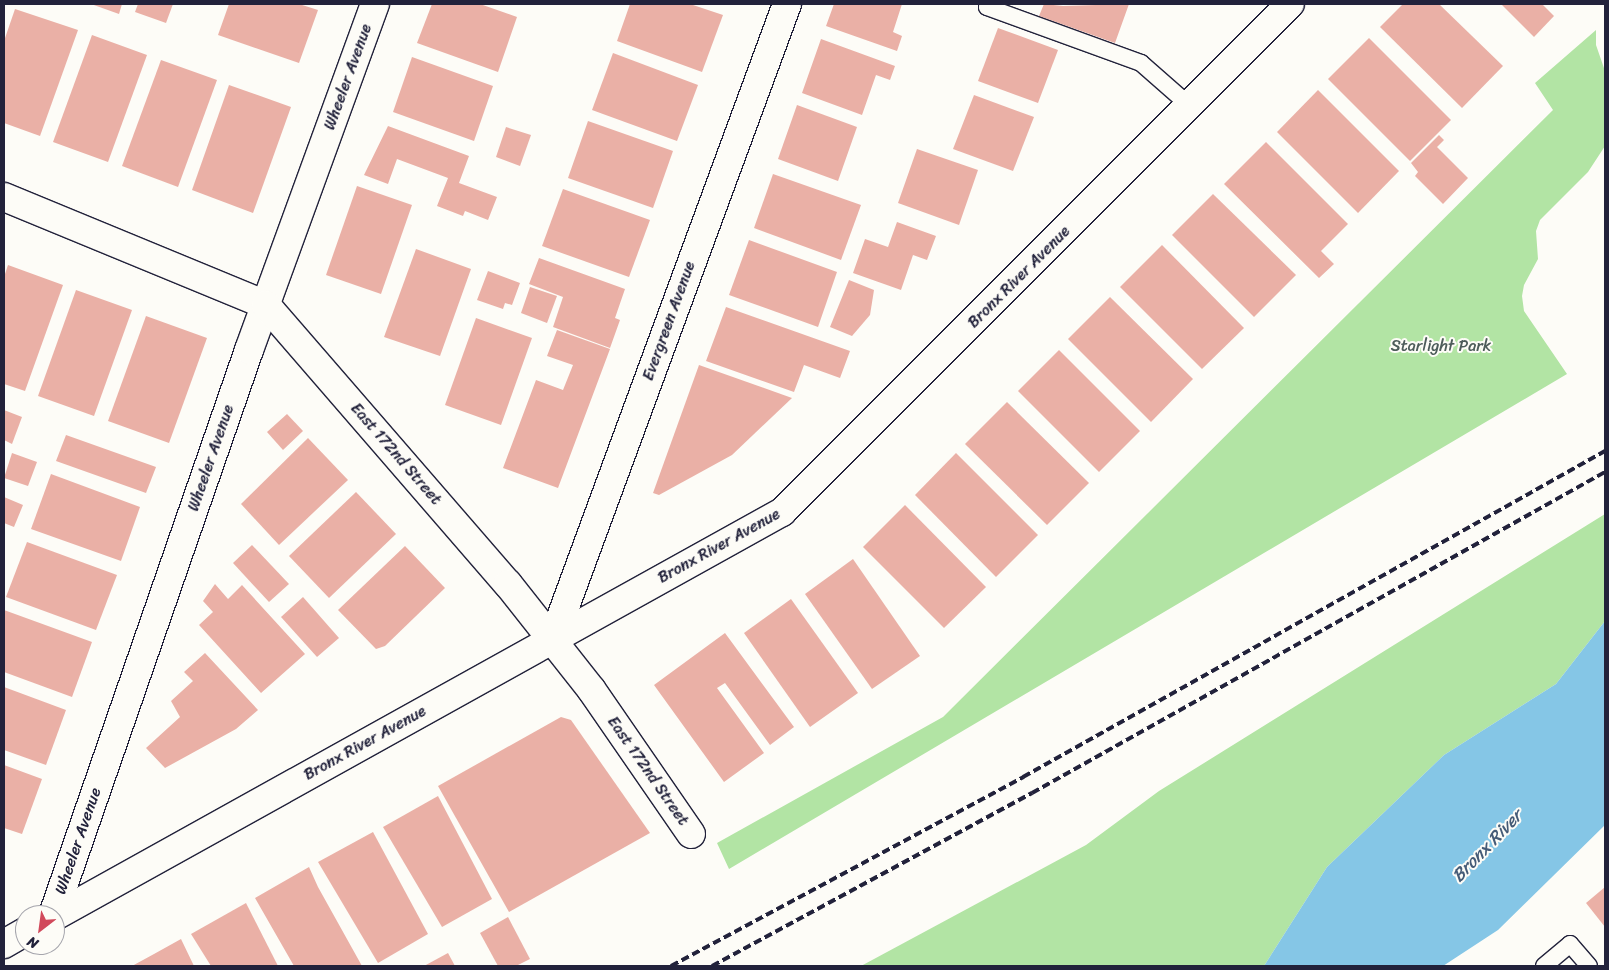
<!DOCTYPE html>
<html>
<head>
<meta charset="utf-8">
<style>
	body { margin:0 }
	#map { position:relative; width:1609px; height:970px; overflow:hidden; background:#fdfcf7; font-family:Sriracha,sans-serif }
	div>[style] { position:absolute }
	[style*='--x'] { left:calc(var(--x)*1px); top:calc(var(--y)*1px); width:calc(var(--w)*1px); rotate:calc(var(--a)*1deg) }
	.green>* { inset:0; background:#b2e4a4 }
	.water>* { inset:0; background:#85c6e6 }
	.building>* { inset:0; background:#eab0a6 }
	.roads { filter:drop-shadow(1px 0 #22223b) drop-shadow(-1px 0 #22223b) drop-shadow(0 1px #22223b) drop-shadow(0 -1px #22223b) }
	.service>* { height:16px; margin:-8px; padding:0 8px; transform-origin:8px; border-radius:8px; background:#fdfcf7 }
	.minor>* { height:28px; margin:-14px; padding:0 14px; transform-origin:14px; border-radius:14px; background:#fdfcf7 }
	.tertiary>* { height:28px; margin:-14px; padding:0 14px; transform-origin:14px; border-radius:14px; background:#fdfcf7 }
	.secondary>* { height:28px; margin:-14px; padding:0 14px; transform-origin:14px; border-radius:14px; background:#fdfcf7 }
	.rail>* { height:4px; margin-top:-2px; transform-origin:0; background:repeating-linear-gradient(90deg,#22223b 0 8px,transparent 0 12px) }
	span { translate:-50% -50%; white-space:nowrap; text-align:center; line-height:1.15; -webkit-text-stroke:4px #fdfcf7; paint-order:stroke }
	.street-label { font-size:16px; color:#22223b }
	.park-label { font-size:16px; color:#4d5c5a }
	.water-label { font-size:18px; color:#455b77; font-style:italic }
	.frame { position:absolute; inset:0; border:5px solid #22223b; pointer-events:none }
	.north { position:absolute; left:15px; top:905px; width:50px; height:50px; box-sizing:border-box; background:#fdfcf7; border:1px solid #a5a5ac; border-radius:50%; rotate:210deg; font-size:14px; font-weight:700; line-height:20px; text-align:center; color:#22223b }
	.north::after { content:''; display:block; margin:auto; width:18px; height:22px; background:#d1495b; clip-path:polygon(50% 0,100% 100%,50% 72%,0 100%) }
</style>
</head>
<body>
<div id="map">
	<div class="green">
		<i style="clip-path:polygon(1596px 30px,1596px 45px,1605px 71px,1605px 146px,1588px 172px,1540px 220px,1536px 231px,1538px 259px,1524px 285px,1522px 296px,1524px 311px,1567px 374px,729px 869px,717px 843px,943px 717px,1553px 110px,1535px 83px)"></i>
		<i style="clip-path:polygon(1605px 514px,1605px 621px,1556px 684px,1444px 755px,1327px 867px,1264px 966px,861px 966px,1086px 845px,1159px 791px)"></i>
	</div>
	<div class="water">
		<i style="clip-path:polygon(1605px 621px,1605px 825px,1498px 930px,1443px 966px,1264px 966px,1327px 867px,1444px 755px,1556px 684px)"></i>
	</div>
	<div class="building">
		<i style="clip-path:polygon(91px 4px,122px 4px,119px 14px)"></i>
		<i style="clip-path:polygon(138px 4px,173px 4px,166px 23px,135px 12px)"></i>
		<i style="clip-path:polygon(229px 4px,299px 4px,318px 10px,299px 63px,218px 35px)"></i>
		<i style="clip-path:polygon(432px 4px,480px 4px,517px 17px,498px 72px,417px 43px)"></i>
		<i style="clip-path:polygon(630px 4px,690px 4px,723px 15px,702px 72px,617px 41px)"></i>
		<i style="clip-path:polygon(834px 4px,902px 4px,893px 32px,902px 36px,897px 51px,826px 26px)"></i>
		<i style="clip-path:polygon(1044px 4px,1063px 6px,1129px 4px,1115px 43px,1039px 16px)"></i>
		<i style="clip-path:polygon(1403px 4px,1439px 4px,1503px 66px,1462px 108px,1380px 27px)"></i>
		<i style="clip-path:polygon(1501px 4px,1542px 4px,1554px 16px,1534px 37px)"></i>
		<i style="clip-path:polygon(15px 9px,78px 30px,40px 136px,4px 123px,4px 41px)"></i>
		<i style="clip-path:polygon(998px 28px,1058px 50px,1038px 103px,978px 81px)"></i>
		<i style="clip-path:polygon(92px 35px,147px 55px,108px 162px,53px 142px)"></i>
		<i style="clip-path:polygon(1369px 38px,1451px 120px,1410px 161px,1328px 79px)"></i>
		<i style="clip-path:polygon(821px 39px,895px 66px,890px 80px,876px 75px,862px 115px,802px 93px)"></i>
		<i style="clip-path:polygon(613px 53px,698px 85px,677px 141px,592px 110px)"></i>
		<i style="clip-path:polygon(412px 57px,493px 86px,474px 141px,393px 112px)"></i>
		<i style="clip-path:polygon(161px 60px,217px 80px,178px 187px,122px 166px)"></i>
		<i style="clip-path:polygon(229px 85px,291px 107px,253px 213px,192px 190px)"></i>
		<i style="clip-path:polygon(1318px 90px,1399px 171px,1358px 213px,1277px 132px)"></i>
		<i style="clip-path:polygon(974px 95px,1034px 117px,1013px 171px,953px 149px)"></i>
		<i style="clip-path:polygon(797px 105px,857px 127px,838px 181px,778px 159px)"></i>
		<i style="clip-path:polygon(588px 121px,673px 151px,653px 208px,568px 178px)"></i>
		<i style="clip-path:polygon(388px 126px,469px 156px,459px 183px,497px 197px,488px 220px,465px 211px,463px 216px,437px 206px,448px 178px,397px 159px,388px 184px,364px 175px)"></i>
		<i style="clip-path:polygon(506px 127px,531px 135px,520px 166px,496px 157px)"></i>
		<i style="clip-path:polygon(1439px 135px,1444px 140px,1437px 147px,1468px 178px,1443px 204px,1415px 176px,1418px 172px,1411px 163px)"></i>
		<i style="clip-path:polygon(1266px 142px,1348px 224px,1321px 251px,1334px 264px,1319px 278px,1224px 184px)"></i>
		<i style="clip-path:polygon(917px 149px,978px 170px,959px 225px,898px 203px)"></i>
		<i style="clip-path:polygon(773px 174px,861px 205px,841px 260px,754px 228px)"></i>
		<i style="clip-path:polygon(357px 186px,412px 205px,381px 294px,326px 275px)"></i>
		<i style="clip-path:polygon(563px 189px,650px 220px,629px 277px,542px 246px)"></i>
		<i style="clip-path:polygon(1213px 194px,1296px 275px,1254px 317px,1172px 235px)"></i>
		<i style="clip-path:polygon(897px 222px,936px 236px,927px 260px,913px 255px,901px 290px,853px 273px,865px 239px,888px 247px)"></i>
		<i style="clip-path:polygon(749px 240px,837px 272px,818px 327px,729px 295px)"></i>
		<i style="clip-path:polygon(1162px 245px,1244px 328px,1202px 369px,1120px 287px)"></i>
		<i style="clip-path:polygon(416px 249px,471px 269px,440px 356px,384px 337px)"></i>
		<i style="clip-path:polygon(539px 258px,625px 289px,615px 318px,620px 320px,610px 348px,553px 327px,563px 297px,529px 284px)"></i>
		<i style="clip-path:polygon(8px 265px,63px 285px,25px 391px,4px 384px,4px 277px)"></i>
		<i style="clip-path:polygon(488px 271px,520px 283px,512px 305px,505px 303px,503px 309px,477px 300px)"></i>
		<i style="clip-path:polygon(849px 280px,874px 290px,870px 315px,852px 336px,830px 327px)"></i>
		<i style="clip-path:polygon(530px 287px,557px 296px,547px 323px,521px 313px)"></i>
		<i style="clip-path:polygon(76px 290px,132px 310px,94px 416px,38px 396px)"></i>
		<i style="clip-path:polygon(1110px 297px,1193px 379px,1151px 422px,1068px 339px)"></i>
		<i style="clip-path:polygon(726px 307px,850px 351px,840px 378px,804px 365px,794px 392px,706px 361px)"></i>
		<i style="clip-path:polygon(146px 316px,207px 338px,169px 443px,108px 421px)"></i>
		<i style="clip-path:polygon(476px 318px,532px 338px,501px 425px,445px 405px)"></i>
		<i style="clip-path:polygon(557px 330px,610px 349px,558px 488px,503px 468px,536px 380px,563px 390px,573px 365px,547px 356px)"></i>
		<i style="clip-path:polygon(1059px 350px,1140px 431px,1099px 472px,1018px 391px)"></i>
		<i style="clip-path:polygon(699px 365px,792px 398px,732px 455px,659px 495px,653px 493px)"></i>
		<i style="clip-path:polygon(1007px 402px,1089px 483px,1047px 525px,965px 444px)"></i>
		<i style="clip-path:polygon(4px 410px,22px 417px,12px 444px,4px 440px)"></i>
		<i style="clip-path:polygon(287px 414px,303px 431px,283px 450px,267px 432px)"></i>
		<i style="clip-path:polygon(66px 435px,156px 467px,146px 493px,56px 461px)"></i>
		<i style="clip-path:polygon(308px 438px,348px 480px,279px 545px,241px 504px)"></i>
		<i style="clip-path:polygon(12px 453px,37px 462px,28px 486px,4px 478px)"></i>
		<i style="clip-path:polygon(956px 453px,1038px 535px,996px 577px,915px 495px)"></i>
		<i style="clip-path:polygon(51px 474px,140px 507px,121px 561px,31px 529px)"></i>
		<i style="clip-path:polygon(356px 492px,396px 534px,329px 598px,289px 556px)"></i>
		<i style="clip-path:polygon(4px 497px,23px 505px,14px 527px,4px 523px)"></i>
		<i style="clip-path:polygon(905px 505px,986px 587px,944px 628px,863px 547px)"></i>
		<i style="clip-path:polygon(27px 542px,117px 575px,96px 630px,6px 597px)"></i>
		<i style="clip-path:polygon(252px 545px,289px 584px,269px 602px,233px 563px)"></i>
		<i style="clip-path:polygon(405px 546px,445px 588px,385px 646px,376px 649px,338px 610px)"></i>
		<i style="clip-path:polygon(853px 559px,920px 656px,872px 689px,805px 594px)"></i>
		<i style="clip-path:polygon(215px 584px,228px 599px,242px 585px,305px 654px,261px 693px,199px 625px,213px 612px,203px 601px)"></i>
		<i style="clip-path:polygon(303px 597px,339px 638px,317px 657px,281px 617px)"></i>
		<i style="clip-path:polygon(791px 599px,858px 693px,810px 727px,744px 633px)"></i>
		<i style="clip-path:polygon(4px 610px,92px 642px,72px 697px,4px 672px)"></i>
		<i style="clip-path:polygon(725px 633px,794px 727px,770px 745px,725px 683px,717px 688px,764px 753px,724px 782px,654px 685px)"></i>
		<i style="clip-path:polygon(205px 653px,258px 710px,236px 729px,165px 768px,146px 748px,180px 717px,171px 701px,193px 681px,184px 672px)"></i>
		<i style="clip-path:polygon(4px 687px,66px 710px,46px 765px,4px 750px)"></i>
		<i style="clip-path:polygon(561px 717px,571px 720px,650px 833px,509px 912px,438px 786px)"></i>
		<i style="clip-path:polygon(4px 765px,42px 779px,22px 834px,4px 828px)"></i>
		<i style="clip-path:polygon(438px 796px,492px 899px,442px 927px,383px 827px)"></i>
		<i style="clip-path:polygon(373px 832px,428px 934px,378px 963px,318px 862px)"></i>
		<i style="clip-path:polygon(309px 867px,318px 887px,362px 966px,294px 966px,255px 898px)"></i>
		<i style="clip-path:polygon(1605px 887px,1605px 927px,1586px 903px)"></i>
		<i style="clip-path:polygon(246px 903px,278px 966px,211px 966px,191px 934px)"></i>
		<i style="clip-path:polygon(508px 917px,530px 959px,516px 966px,498px 966px,480px 933px)"></i>
		<i style="clip-path:polygon(181px 939px,194px 966px,132px 966px,154px 954px)"></i>
		<i style="clip-path:polygon(448px 953px,455px 966px,424px 966px)"></i>
	</div>
	<div class="roads">
		<div class="service">
			<i style="--x:988;--y:4;--w:3;--a:108"></i>
			<i style="--x:987;--y:7;--w:164;--a:20"></i>
			<i style="--x:1141;--y:63;--w:64;--a:41.2"></i>
			<i style="--x:1544;--y:966;--w:34;--a:-40"></i>
			<i style="--x:1570;--y:944;--w:29;--a:49"></i>
		</div>
		<div class="minor">
			<i style="--x:553;--y:639;--w:677;--a:-69.77"></i>
			<i style="--x:53;--y:915;--w:598;--a:-70.87"></i>
			<i style="--x:249;--y:350;--w:368;--a:-70"></i>
		</div>
		<div class="tertiary">
			<i style="--x:4;--y:197;--w:283;--a:22.4"></i>
			<i style="--x:266;--y:305;--w:369;--a:49.1"></i>
			<i style="--x:508;--y:584;--w:134;--a:51.7"></i>
			<i style="--x:591;--y:689;--w:176;--a:55.4"></i>
		</div>
		<div class="secondary">
			<i style="--x:55;--y:916;--w:832;--a:-29.06"></i>
			<i style="--x:782;--y:512;--w:718;--a:-45"></i>
			<i style="--x:4;--y:944;--w:24;--a:-30"></i>
		</div>
	</div>
	<div class="rail">
		<i style="--x:671;--y:966;--w:400;--a:-28.2"></i>
		<i style="--x:1023;--y:777;--w:667;--a:-29.25"></i>
		<i style="--x:712;--y:966;--w:364;--a:-28.4"></i>
		<i style="--x:1032;--y:793;--w:657;--a:-29.26"></i>
	</div>
	<div class="street-label">
		<span style="left:348px;top:77px;rotate:-70deg">Wheeler Avenue</span>
		<span style="left:1019px;top:277px;rotate:-45deg">Bronx River Avenue</span>
		<span style="left:669px;top:321px;rotate:-70deg">Evergreen Avenue</span>
		<span style="left:396px;top:454px;rotate:49deg">East 172nd Street</span>
		<span style="left:211px;top:458px;rotate:-71deg">Wheeler Avenue</span>
		<span style="left:719px;top:546px;rotate:-29deg">Bronx River Avenue</span>
		<span style="left:365px;top:743px;rotate:-29deg">Bronx River Avenue</span>
		<span style="left:648px;top:771px;rotate:55deg">East 172nd Street</span>
		<span style="left:78px;top:841px;rotate:-71deg">Wheeler Avenue</span>
	</div>
	<div class="park-label">
		<span style="left:1441px;top:346px">Starlight Park</span>
	</div>
	<div class="water-label">
		<span style="left:1487px;top:846px;rotate:-46deg">Bronx River</span>
	</div>
	<div class="frame"></div>
	<div class="north">N</div>
</div>
</body>
</html>
